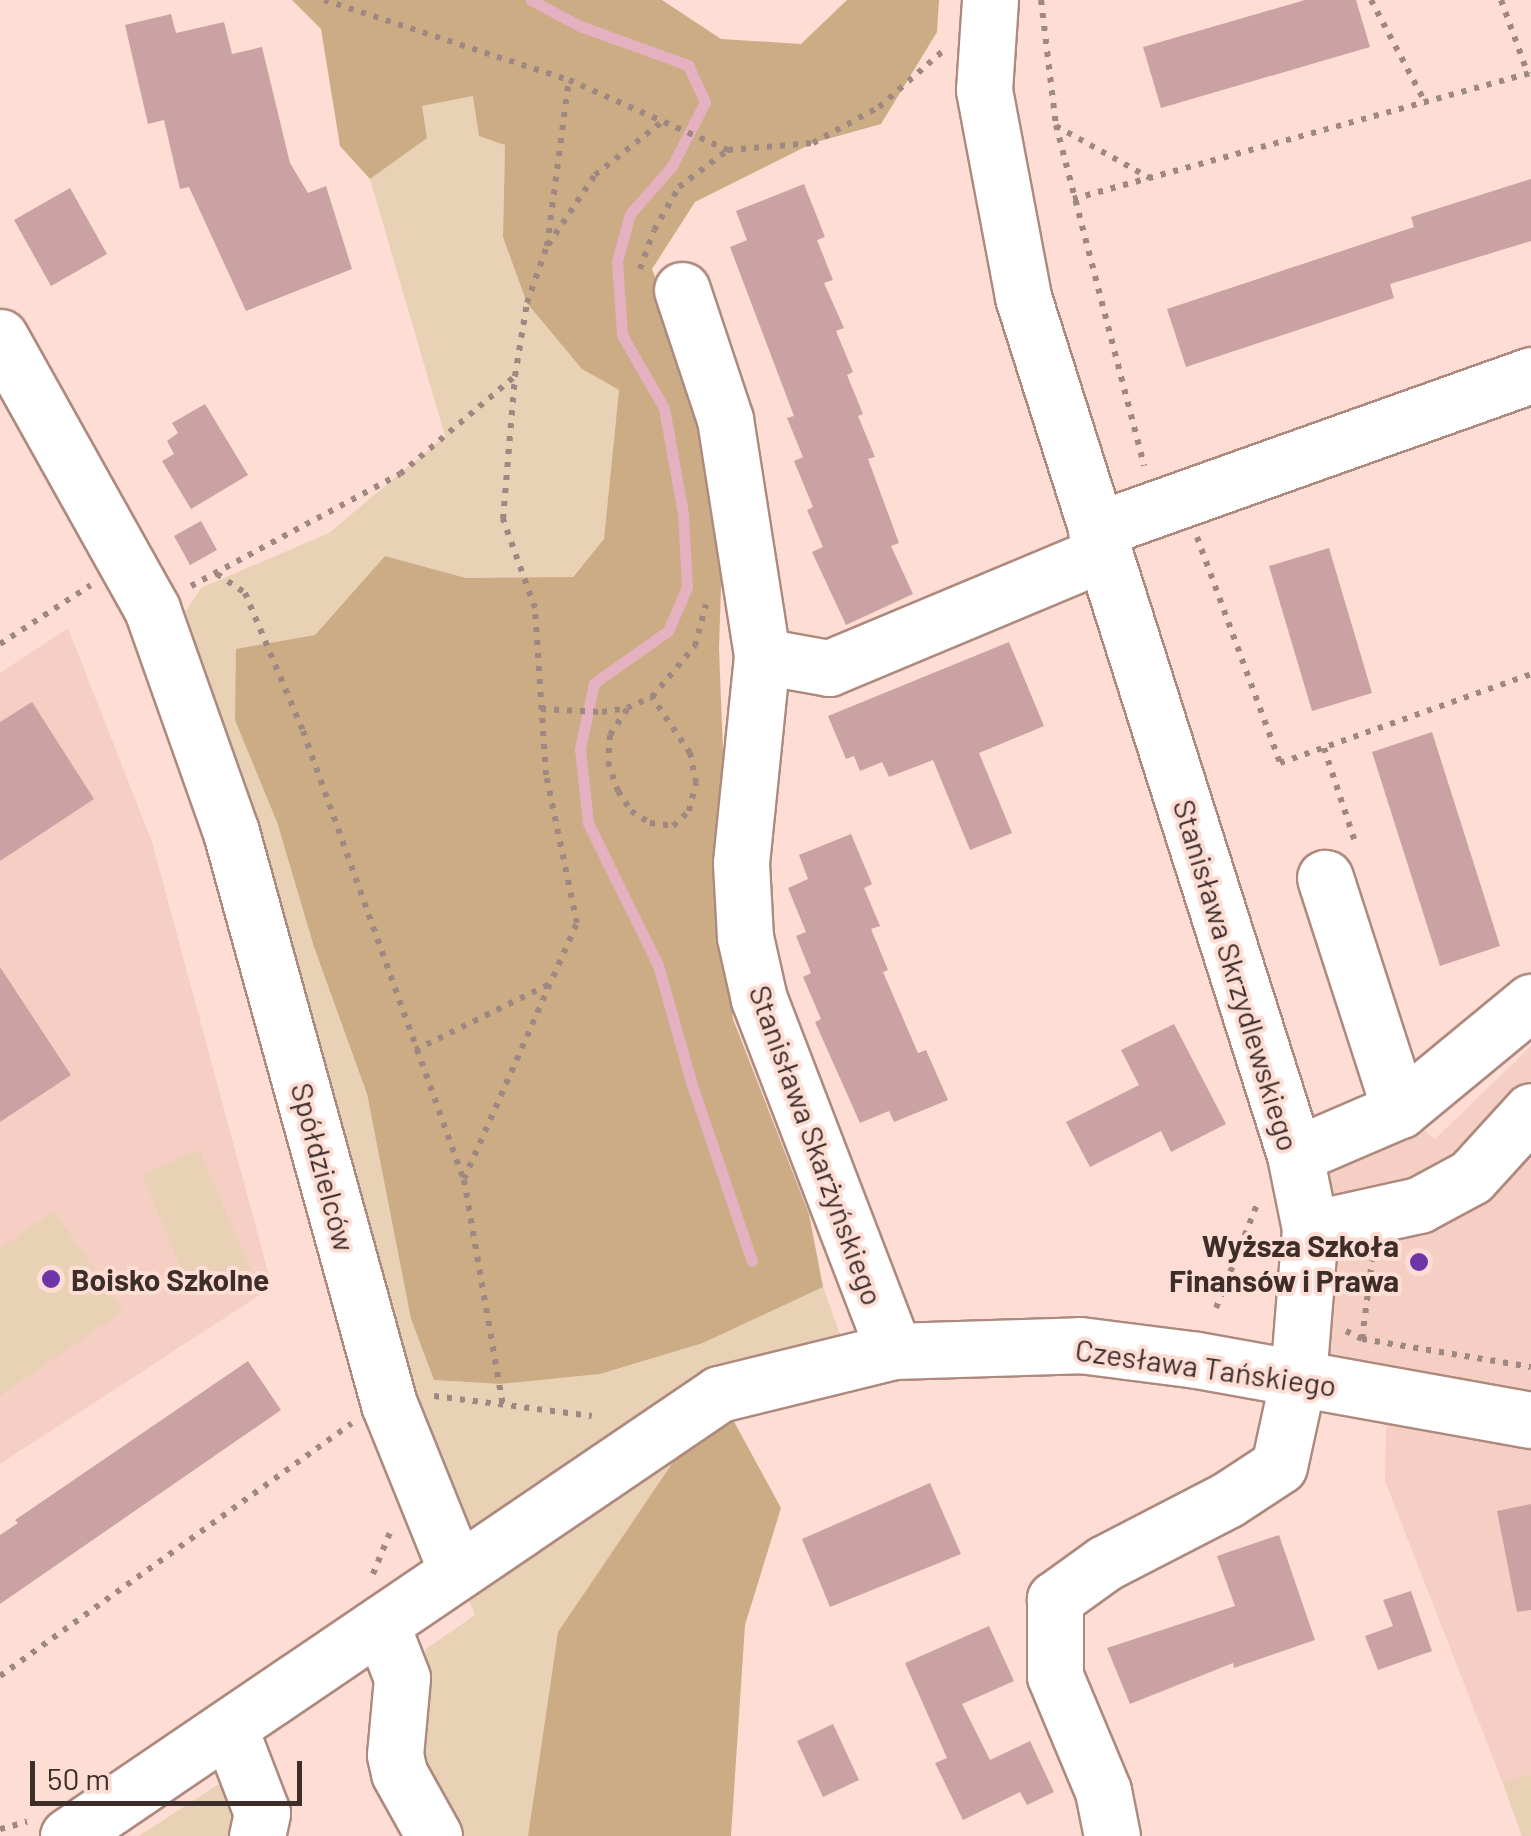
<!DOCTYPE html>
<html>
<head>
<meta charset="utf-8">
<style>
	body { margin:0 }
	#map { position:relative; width:1531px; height:1836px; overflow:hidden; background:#fdddd4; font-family:Barlow,sans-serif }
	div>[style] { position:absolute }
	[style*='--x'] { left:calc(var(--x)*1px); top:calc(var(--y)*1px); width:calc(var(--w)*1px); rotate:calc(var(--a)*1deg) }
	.built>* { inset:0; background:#f5cfc4 }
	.green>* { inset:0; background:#e8d1b5 }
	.forest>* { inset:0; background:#cbac85 }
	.stream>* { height:11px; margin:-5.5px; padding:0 5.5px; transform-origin:5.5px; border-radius:5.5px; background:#e5b1c0 }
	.building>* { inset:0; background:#cba2a3 }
	.path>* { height:6px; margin-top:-3px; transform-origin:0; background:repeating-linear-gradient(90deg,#9f8881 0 5px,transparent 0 13px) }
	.roads { filter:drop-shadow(2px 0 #ae897e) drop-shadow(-2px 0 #ae897e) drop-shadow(0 2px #ae897e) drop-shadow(0 -2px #ae897e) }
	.minor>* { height:55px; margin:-27.5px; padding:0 27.5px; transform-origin:27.5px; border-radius:27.5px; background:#fff }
	.dots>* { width:28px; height:28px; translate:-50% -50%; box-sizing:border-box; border:5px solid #fdddd4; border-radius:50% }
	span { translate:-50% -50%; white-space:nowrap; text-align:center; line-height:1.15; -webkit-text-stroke:8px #fdddd4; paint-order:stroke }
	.street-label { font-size:30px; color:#3d2e2a }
	.poi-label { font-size:30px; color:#3d2e2a; font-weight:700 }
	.right { translate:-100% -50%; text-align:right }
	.left { translate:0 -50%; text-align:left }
	.scale { position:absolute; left:30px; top:1761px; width:272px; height:45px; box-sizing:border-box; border:5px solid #3d2e2a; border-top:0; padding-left:12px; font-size:30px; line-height:35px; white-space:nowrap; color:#3d2e2a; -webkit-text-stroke:8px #fdddd4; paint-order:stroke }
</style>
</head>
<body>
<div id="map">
	<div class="built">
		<i style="clip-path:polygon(68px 628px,152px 842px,272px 1287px,0 1464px,0 673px)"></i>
		<i style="clip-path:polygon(1531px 1046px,1531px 1775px,1502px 1781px,1385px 1481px,1387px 1394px,1298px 1379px,1295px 1155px,1400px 1110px,1435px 1139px)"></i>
	</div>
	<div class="green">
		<i style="clip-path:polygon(473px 96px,505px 144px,503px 237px,582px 369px,619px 390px,604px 540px,572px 577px,466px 578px,385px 556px,315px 635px,236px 650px,277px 822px,314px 947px,367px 1094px,411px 1319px,434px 1380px,500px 1384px,600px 1374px,703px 1343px,823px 1287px,850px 1362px,719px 1394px,558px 1632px,528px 1836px,445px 1836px,415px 1774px,426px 1649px,475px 1615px,389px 1404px,231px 832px,186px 611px,201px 588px,329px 533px,445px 436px,370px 179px,426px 138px,422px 106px)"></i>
		<i style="clip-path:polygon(199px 1150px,251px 1270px,192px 1295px,142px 1174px)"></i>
		<i style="clip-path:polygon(54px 1211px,123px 1311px,0 1396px,0 1248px)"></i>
		<i style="clip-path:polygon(1531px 1775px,1531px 1836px,1522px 1836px,1502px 1781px)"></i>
		<i style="clip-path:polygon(219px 1784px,233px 1806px,236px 1836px,139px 1836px)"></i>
	</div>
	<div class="forest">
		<i style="clip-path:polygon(292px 0,662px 0,721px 39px,801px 44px,847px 0,939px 0,937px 32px,881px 124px,813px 143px,695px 202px,652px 269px,698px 390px,724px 496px,719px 648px,724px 777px,719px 907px,733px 1019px,809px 1214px,823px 1287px,703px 1343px,600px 1374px,500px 1384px,434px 1380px,411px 1319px,367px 1094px,314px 947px,277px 822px,235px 720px,236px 649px,315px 635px,385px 556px,466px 578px,573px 577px,604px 539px,619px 390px,582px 369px,527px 303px,503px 237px,505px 145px,479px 136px,473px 96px,422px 106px,427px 138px,370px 179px,340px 146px,321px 29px)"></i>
		<i style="clip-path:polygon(719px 1394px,781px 1508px,745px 1625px,731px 1836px,528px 1836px,558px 1632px)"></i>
	</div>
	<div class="stream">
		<i style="--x:531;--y:0;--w:55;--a:28"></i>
		<i style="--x:580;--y:26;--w:115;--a:19.9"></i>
		<i style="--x:688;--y:65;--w:41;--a:65.3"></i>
		<i style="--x:705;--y:102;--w:72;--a:117.3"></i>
		<i style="--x:672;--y:166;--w:64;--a:131.2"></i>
		<i style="--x:630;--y:214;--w:49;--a:105.5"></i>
		<i style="--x:617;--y:261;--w:74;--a:86.1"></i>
		<i style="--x:622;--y:335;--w:84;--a:60.1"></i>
		<i style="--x:664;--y:408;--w:108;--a:79.8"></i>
		<i style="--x:683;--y:514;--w:73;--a:86.9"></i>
		<i style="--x:687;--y:587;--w:48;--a:113.4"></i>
		<i style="--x:668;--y:631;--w:90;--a:144.9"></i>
		<i style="--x:594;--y:683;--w:67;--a:102"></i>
		<i style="--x:580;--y:749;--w:74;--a:83.8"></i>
		<i style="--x:588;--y:823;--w:158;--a:63.8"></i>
		<i style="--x:658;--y:965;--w:122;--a:74.2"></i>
		<i style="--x:691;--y:1082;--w:189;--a:71.2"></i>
	</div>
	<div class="building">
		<i style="clip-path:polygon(1305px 0,1356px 0,1370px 47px,1161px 108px,1143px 47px)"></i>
		<i style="clip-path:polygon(171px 14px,176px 33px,224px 22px,232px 54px,262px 47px,290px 163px,308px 193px,326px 186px,352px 269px,246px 311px,189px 187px,180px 189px,164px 120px,148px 124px,125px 25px)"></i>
		<i style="clip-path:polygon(1531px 179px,1531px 241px,1390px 284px,1394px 298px,1186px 367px,1167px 309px,1414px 227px,1411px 217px)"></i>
		<i style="clip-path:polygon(804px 184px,825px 237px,817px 240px,833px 280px,824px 283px,844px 328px,836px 331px,853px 372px,847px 375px,863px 414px,858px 416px,875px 457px,868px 459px,899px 543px,891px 546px,913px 594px,846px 625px,812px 552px,823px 547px,807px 510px,813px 507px,794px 461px,803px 457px,787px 418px,794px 416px,730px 247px,747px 240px,736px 211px)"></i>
		<i style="clip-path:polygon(70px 188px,107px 254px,51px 286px,14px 220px)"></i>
		<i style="clip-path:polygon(205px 404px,248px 475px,191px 509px,162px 461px,174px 454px,167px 441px,178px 433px,172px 423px)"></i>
		<i style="clip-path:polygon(201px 521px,217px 550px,190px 565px,174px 536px)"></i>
		<i style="clip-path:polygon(1329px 548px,1372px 693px,1312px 711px,1269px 566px)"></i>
		<i style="clip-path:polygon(1009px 642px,1044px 726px,979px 753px,1012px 833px,970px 850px,933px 760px,889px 777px,882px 762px,860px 771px,854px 756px,846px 759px,828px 716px)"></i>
		<i style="clip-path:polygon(32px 702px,94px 799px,0 861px,0 722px)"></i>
		<i style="clip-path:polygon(1432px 732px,1500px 946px,1440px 966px,1372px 752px)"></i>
		<i style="clip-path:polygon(851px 834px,872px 884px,864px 888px,880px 926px,871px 929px,888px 970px,883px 972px,918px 1053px,926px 1050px,948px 1100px,894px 1122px,889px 1111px,860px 1123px,815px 1022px,821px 1019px,803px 977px,811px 973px,796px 936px,806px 932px,788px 888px,808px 879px,799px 855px)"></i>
		<i style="clip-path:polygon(0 967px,71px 1075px,0 1122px)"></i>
		<i style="clip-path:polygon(1174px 1024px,1226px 1124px,1171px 1152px,1161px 1131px,1090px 1167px,1066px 1122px,1139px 1085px,1121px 1050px)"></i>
		<i style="clip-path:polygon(248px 1361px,281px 1410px,0 1604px,0 1535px,18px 1523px,15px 1520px)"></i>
		<i style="clip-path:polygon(930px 1483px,961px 1554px,830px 1607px,802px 1539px)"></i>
		<i style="clip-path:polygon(1531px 1504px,1531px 1610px,1517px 1612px,1497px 1511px)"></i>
		<i style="clip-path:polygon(1279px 1535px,1315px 1640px,1234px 1668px,1233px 1663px,1130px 1704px,1107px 1648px,1235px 1606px,1217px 1556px)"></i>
		<i style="clip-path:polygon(1411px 1591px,1432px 1651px,1378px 1670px,1365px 1636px,1393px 1626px,1383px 1600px)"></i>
		<i style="clip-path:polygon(989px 1626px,1014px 1681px,962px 1704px,990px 1760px,1030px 1741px,1054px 1792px,1027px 1805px,1020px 1792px,963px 1820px,935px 1763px,947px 1758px,905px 1663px)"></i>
		<i style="clip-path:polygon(833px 1724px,859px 1780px,823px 1797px,797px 1741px)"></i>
	</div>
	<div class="path">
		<i style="--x:324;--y:0;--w:258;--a:18.1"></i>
		<i style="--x:569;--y:80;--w:174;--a:23.8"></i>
		<i style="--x:728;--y:150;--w:85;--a:-4.7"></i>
		<i style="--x:813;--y:143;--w:75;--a:-28.6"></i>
		<i style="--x:879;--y:107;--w:86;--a:-41.2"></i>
		<i style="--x:1041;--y:0;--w:126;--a:83.2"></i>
		<i style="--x:1056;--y:125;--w:352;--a:75.5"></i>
		<i style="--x:1371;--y:0;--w:118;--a:62.1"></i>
		<i style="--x:1501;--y:0;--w:79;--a:70"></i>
		<i style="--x:1056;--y:126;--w:107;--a:29"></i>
		<i style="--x:1073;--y:199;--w:475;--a:-15.4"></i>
		<i style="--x:548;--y:245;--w:84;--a:-56.1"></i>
		<i style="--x:595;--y:175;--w:87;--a:-38.5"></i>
		<i style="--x:640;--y:269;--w:41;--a:-70.3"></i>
		<i style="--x:654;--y:230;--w:50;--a:-59.8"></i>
		<i style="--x:679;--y:187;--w:61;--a:-37.1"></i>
		<i style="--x:1197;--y:537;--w:241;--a:69.8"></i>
		<i style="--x:1280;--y:763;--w:266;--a:-19.5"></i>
		<i style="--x:217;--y:574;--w:34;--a:34"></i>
		<i style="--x:245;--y:593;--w:150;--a:67.2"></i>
		<i style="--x:303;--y:731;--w:477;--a:70.3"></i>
		<i style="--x:464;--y:1180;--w:228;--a:80.2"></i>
		<i style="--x:191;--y:586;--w:237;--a:-28.2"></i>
		<i style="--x:400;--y:474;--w:151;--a:-40.4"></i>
		<i style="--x:515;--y:376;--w:74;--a:-80.7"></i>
		<i style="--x:527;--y:303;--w:60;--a:-70.7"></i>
		<i style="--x:547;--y:246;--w:167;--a:-82.5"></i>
		<i style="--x:0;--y:644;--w:108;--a:-33"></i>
		<i style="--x:541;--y:709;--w:61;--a:2.8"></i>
		<i style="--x:602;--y:712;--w:25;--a:-9"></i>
		<i style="--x:627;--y:708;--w:27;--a:-24"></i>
		<i style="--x:652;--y:697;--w:67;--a:-49.9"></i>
		<i style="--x:695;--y:646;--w:43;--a:-75.3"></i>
		<i style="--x:627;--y:709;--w:31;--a:123"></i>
		<i style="--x:610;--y:735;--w:27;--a:94"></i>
		<i style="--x:608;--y:762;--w:31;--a:71"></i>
		<i style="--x:618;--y:791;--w:24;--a:57"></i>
		<i style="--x:631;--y:811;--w:22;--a:32"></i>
		<i style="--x:650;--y:823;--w:23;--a:7"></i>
		<i style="--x:673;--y:826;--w:22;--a:-43"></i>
		<i style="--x:689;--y:811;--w:29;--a:-76"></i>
		<i style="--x:696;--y:783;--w:31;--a:-101"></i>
		<i style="--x:690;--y:753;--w:68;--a:-124.2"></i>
		<i style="--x:1324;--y:748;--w:99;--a:71.7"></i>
		<i style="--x:415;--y:1050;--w:150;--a:-26.1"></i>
		<i style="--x:464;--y:1179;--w:280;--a:-66.2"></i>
		<i style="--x:577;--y:923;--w:151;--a:-101.8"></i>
		<i style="--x:546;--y:775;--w:167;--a:-93.8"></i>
		<i style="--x:535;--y:608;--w:95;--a:-109.8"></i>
		<i style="--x:503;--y:519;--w:144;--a:-85.2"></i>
		<i style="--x:1216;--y:1308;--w:114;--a:-68.4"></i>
		<i style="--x:1346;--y:1331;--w:18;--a:27"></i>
		<i style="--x:1362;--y:1339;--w:171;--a:9.4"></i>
		<i style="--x:1362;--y:1339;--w:79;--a:-82.7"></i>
		<i style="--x:434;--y:1396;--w:159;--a:7.2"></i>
		<i style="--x:373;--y:1574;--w:48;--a:-67.8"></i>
		<i style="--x:0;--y:1676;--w:433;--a:-35.7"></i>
		<i style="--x:0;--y:1829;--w:28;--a:-15"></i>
	</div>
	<div class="roads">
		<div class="minor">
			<i style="--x:990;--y:0;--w:90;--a:93.8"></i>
			<i style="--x:984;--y:90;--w:211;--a:79.3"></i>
			<i style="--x:1023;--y:297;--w:900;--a:72.41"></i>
			<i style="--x:1295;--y:1155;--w:76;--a:78.5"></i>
			<i style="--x:1310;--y:1229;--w:150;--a:94.6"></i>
			<i style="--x:1298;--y:1379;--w:89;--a:102.3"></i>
			<i style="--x:1279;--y:1466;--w:62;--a:146.8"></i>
			<i style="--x:1227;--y:1500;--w:137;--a:152.7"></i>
			<i style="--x:1105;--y:1563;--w:62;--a:144.2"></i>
			<i style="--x:1055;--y:1599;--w:77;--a:90"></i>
			<i style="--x:1055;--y:1676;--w:125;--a:67.3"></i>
			<i style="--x:1103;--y:1791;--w:46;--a:78.7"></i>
			<i style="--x:682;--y:290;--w:136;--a:71.6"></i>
			<i style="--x:725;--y:419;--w:240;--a:81.1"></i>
			<i style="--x:762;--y:656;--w:208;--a:95.8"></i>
			<i style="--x:741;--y:863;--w:74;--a:86.9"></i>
			<i style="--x:745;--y:937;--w:64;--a:77.3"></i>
			<i style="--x:759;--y:999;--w:377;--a:69"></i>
			<i style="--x:0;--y:337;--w:312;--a:60.8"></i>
			<i style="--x:152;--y:609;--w:237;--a:70.5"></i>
			<i style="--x:231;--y:832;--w:593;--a:74.56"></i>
			<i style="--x:389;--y:1404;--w:179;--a:68"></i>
			<i style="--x:1096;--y:530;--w:462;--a:-19.6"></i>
			<i style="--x:762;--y:656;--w:68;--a:10.2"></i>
			<i style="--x:829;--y:668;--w:298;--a:-22.7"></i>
			<i style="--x:1400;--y:1110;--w:170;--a:-39.5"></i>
			<i style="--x:1295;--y:1155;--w:114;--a:-23.2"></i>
			<i style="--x:1400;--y:1110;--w:244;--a:-107.9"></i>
			<i style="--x:1310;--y:1229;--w:112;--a:-12.4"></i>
			<i style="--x:1419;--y:1205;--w:59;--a:-28.3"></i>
			<i style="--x:1471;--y:1177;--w:89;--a:-47.7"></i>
			<i style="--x:381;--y:1624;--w:58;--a:68.7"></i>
			<i style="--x:402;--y:1678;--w:77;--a:95.2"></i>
			<i style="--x:395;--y:1755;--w:18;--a:77"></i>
			<i style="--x:399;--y:1773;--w:72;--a:60.9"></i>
			<i style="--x:229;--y:1727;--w:92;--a:69"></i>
			<i style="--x:262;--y:1813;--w:24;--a:102"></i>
			<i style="--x:68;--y:1836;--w:787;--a:-34.17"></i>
			<i style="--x:719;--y:1394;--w:180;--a:-13.8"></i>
			<i style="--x:894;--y:1351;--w:186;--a:-1.8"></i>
			<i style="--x:1080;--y:1345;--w:118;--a:7.3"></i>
			<i style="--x:1197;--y:1360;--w:339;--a:10.2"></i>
		</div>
	</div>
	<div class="dots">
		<i style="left:1419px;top:1262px;background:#7034a9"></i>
		<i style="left:51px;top:1279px;background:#7034a9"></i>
	</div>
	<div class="street-label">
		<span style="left:1237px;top:975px;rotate:73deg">Stanisława Skrzydlewskiego</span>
		<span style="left:817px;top:1145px;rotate:70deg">Stanisława Skarżyńskiego</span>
		<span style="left:324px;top:1167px;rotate:75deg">Spółdzielców</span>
		<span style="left:1206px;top:1367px;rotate:8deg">Czesława Tańskiego</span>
	</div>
	<div class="poi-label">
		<span class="right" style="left:1399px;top:1262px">Wyższa Szkoła<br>Finansów i Prawa</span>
		<span class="left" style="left:71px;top:1279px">Boisko Szkolne</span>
	</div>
	<div class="scale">50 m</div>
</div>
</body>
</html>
